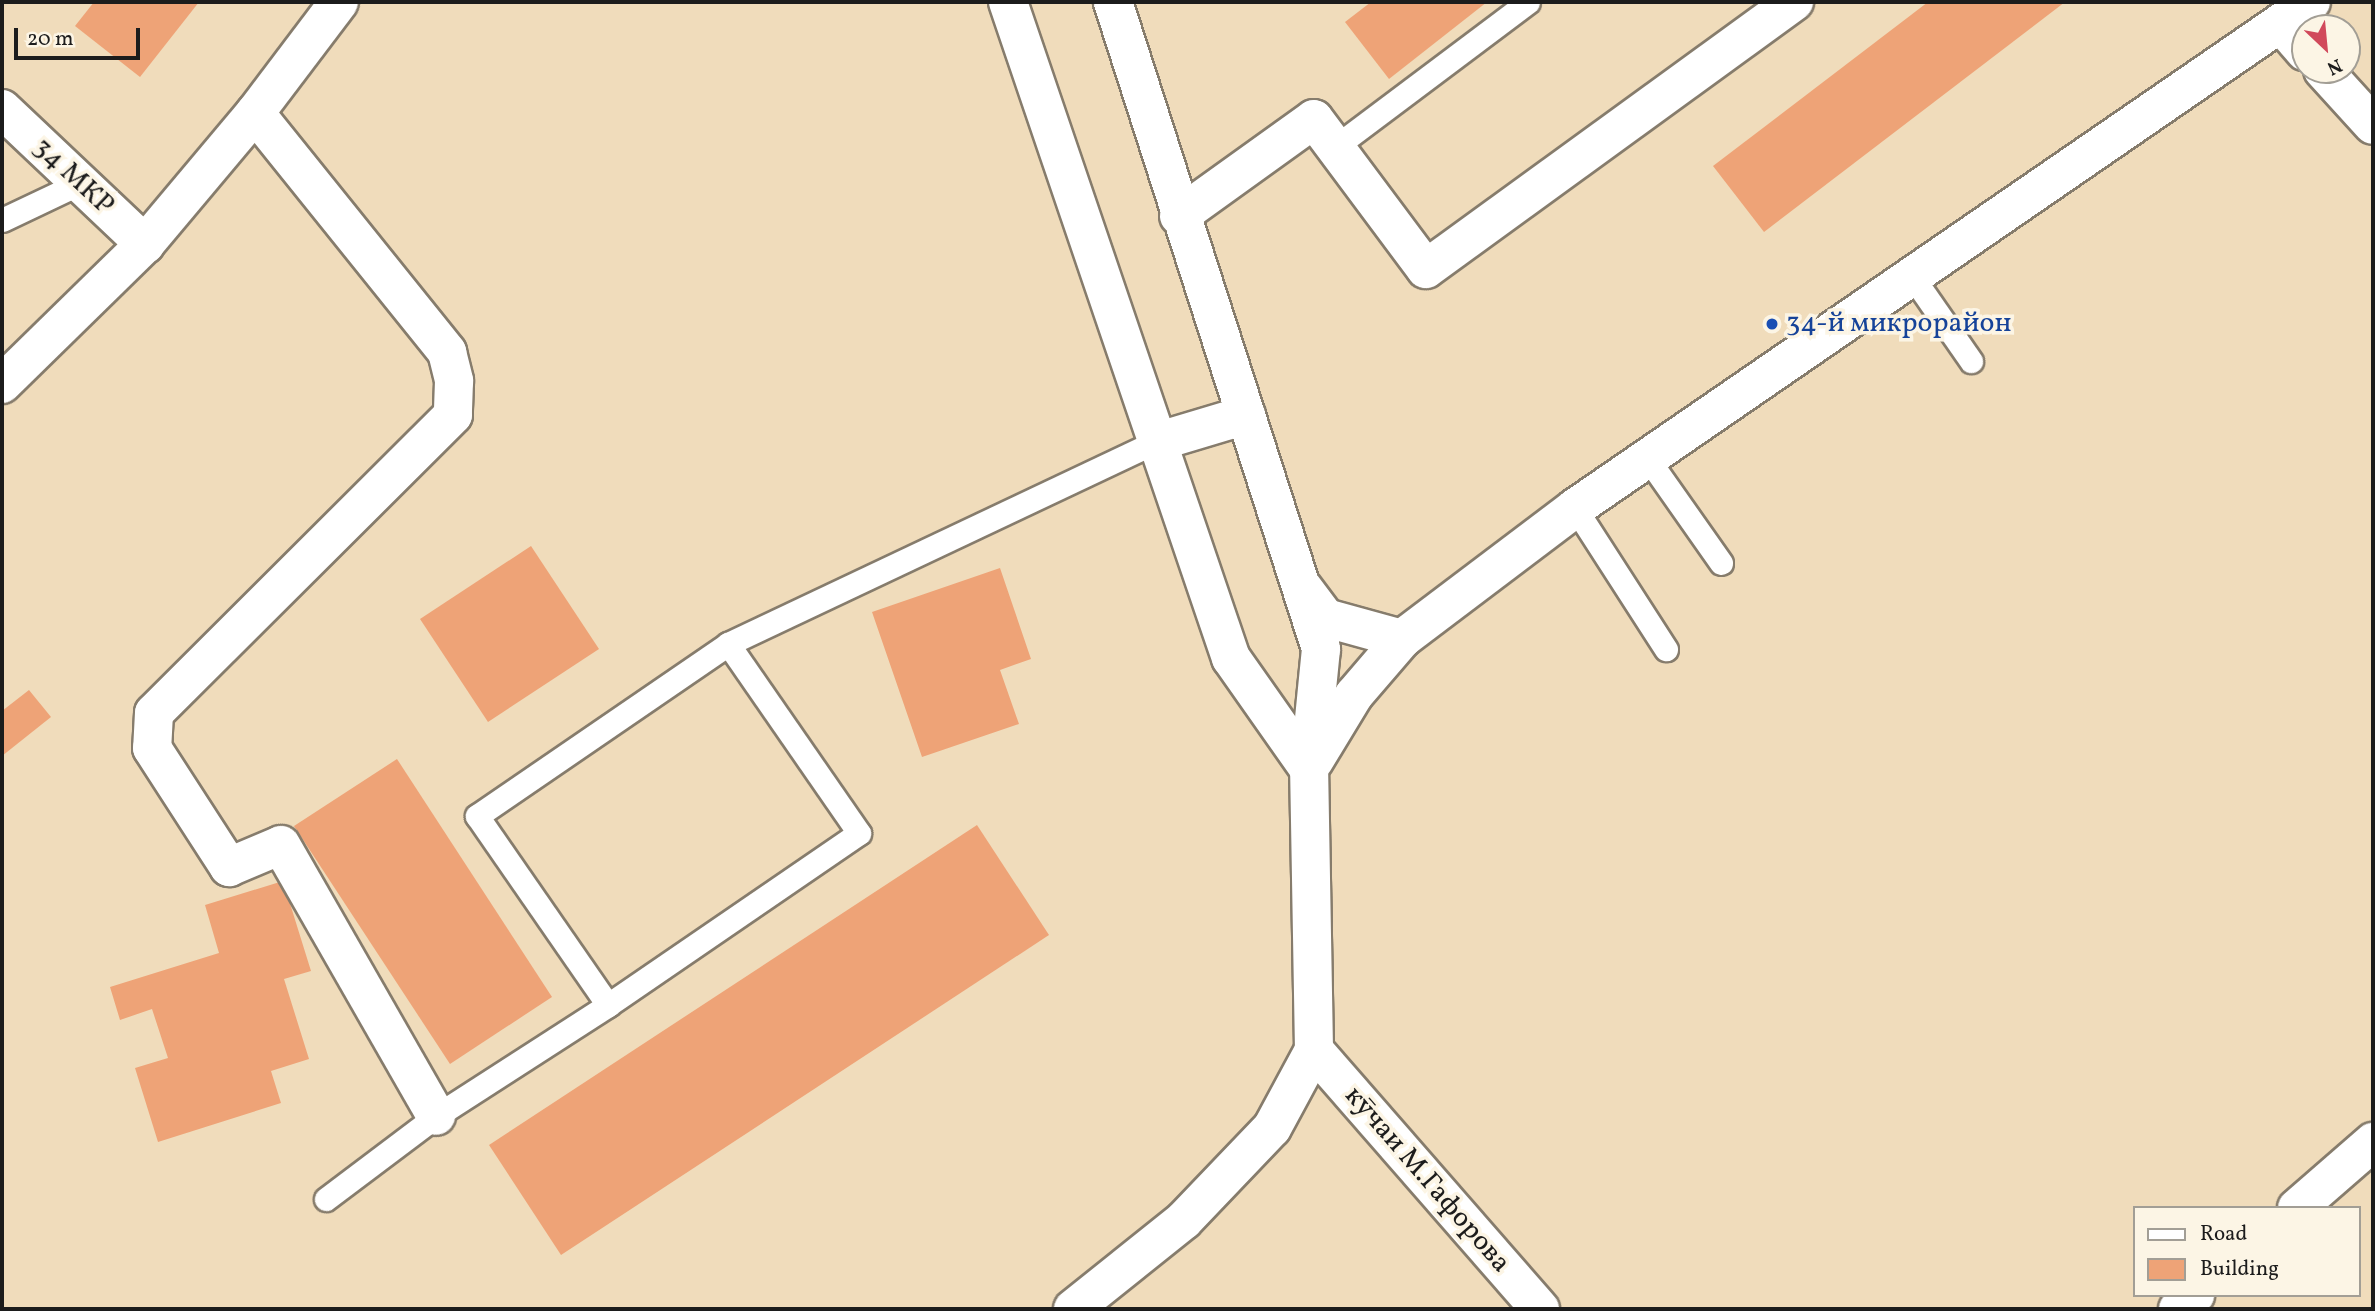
<!DOCTYPE html>
<html>
<head>
<meta charset="utf-8">
<style>
	body { margin:0 }
	#map { position:relative; width:2375px; height:1311px; overflow:hidden; background:#f0dcbb; font-family:Vollkorn,serif }
	div>[style] { position:absolute }
	[style*='--x'] { left:calc(var(--x)*1px); top:calc(var(--y)*1px); width:calc(var(--w)*1px); rotate:calc(var(--a)*1deg) }
	.building>* { inset:0; background:#eea377 }
	.roads { filter:drop-shadow(2px 0 #867c6c) drop-shadow(-2px 0 #867c6c) drop-shadow(0 2px #867c6c) drop-shadow(0 -2px #867c6c) }
	.lane>* { height:23px; margin:-11.5px; padding:0 11.5px; transform-origin:11.5px; border-radius:11.5px; background:#fff }
	.street>* { height:38px; margin:-19px; padding:0 19px; transform-origin:19px; border-radius:19px; background:#fff }
	.secondary>* { height:38px; margin:-19px; padding:0 19px; transform-origin:19px; border-radius:19px; background:#fff }
	.dots>* { width:19px; height:19px; translate:-50% -50%; box-sizing:border-box; border:4px solid #fcf5e5; border-radius:50% }
	span { translate:-50% -50%; white-space:nowrap; text-align:center; line-height:1.15; -webkit-text-stroke:7px #fcf5e5; paint-order:stroke }
	.street-label { font-size:28px; color:#1c1c1c }
	.transit-label { font-size:28px; color:#164399 }
	.left { translate:0 -50%; text-align:left }
	.frame { position:absolute; inset:0; border:4px solid #1c1c1c; pointer-events:none }
	.legend { position:absolute; left:2133px; top:1206px; width:228px; height:91px; box-sizing:border-box; background:#fcf5e5; border:2px solid #a29e95; margin:0; padding:9px 12px; list-style:none; font-size:21px; color:#1c1c1c }
	.legend li { display:flex; align-items:center; gap:14px; height:35px }
	.legend b { width:35px; border:2px solid #a29e95 }
	.north { position:absolute; left:2291px; top:14px; width:70px; height:70px; box-sizing:border-box; background:#fcf5e5; border:2px solid #a29e95; border-radius:50%; rotate:154deg; font-size:19px; font-weight:700; line-height:28px; text-align:center; color:#1c1c1c }
	.north::after { content:''; display:block; margin:auto; width:24px; height:32px; background:#d1495b; clip-path:polygon(50% 0,100% 100%,50% 72%,0 100%) }
	.scale { position:absolute; left:14px; top:28px; width:126px; height:32px; box-sizing:border-box; border:4px solid #1c1c1c; border-top:0; padding-left:9px; font-size:21px; line-height:24px; white-space:nowrap; color:#1c1c1c; -webkit-text-stroke:5px #fcf5e5; paint-order:stroke }
</style>
</head>
<body>
<div id="map">
	<div class="building">
		<i style="clip-path:polygon(94px 2px,199px 2px,140px 77px,75px 26px)"></i>
		<i style="clip-path:polygon(1371px 2px,1487px 2px,1389px 79px,1345px 22px)"></i>
		<i style="clip-path:polygon(1928px 2px,2065px 2px,1764px 232px,1713px 166px)"></i>
		<i style="clip-path:polygon(531px 546px,599px 649px,488px 722px,420px 619px)"></i>
		<i style="clip-path:polygon(1000px 568px,1031px 659px,1000px 670px,1019px 724px,922px 757px,872px 612px)"></i>
		<i style="clip-path:polygon(29px 690px,51px 717px,2px 756px,2px 711px)"></i>
		<i style="clip-path:polygon(397px 759px,552px 997px,450px 1064px,294px 826px)"></i>
		<i style="clip-path:polygon(977px 825px,1049px 935px,561px 1255px,489px 1145px)"></i>
		<i style="clip-path:polygon(283px 881px,311px 971px,284px 979px,309px 1059px,271px 1071px,281px 1103px,158px 1142px,135px 1068px,168px 1058px,152px 1009px,120px 1020px,110px 987px,219px 953px,205px 905px)"></i>
	</div>
	<div class="roads">
		<div class="lane">
			<i style="--x:1335;--y:147;--w:241;--a:-36.9"></i>
			<i style="--x:2;--y:220;--w:86;--a:-25.4"></i>
			<i style="--x:1914;--y:279;--w:100;--a:55.2"></i>
			<i style="--x:1648;--y:459;--w:127;--a:54.9"></i>
			<i style="--x:1575;--y:508;--w:168;--a:57.2"></i>
			<i style="--x:608;--y:1005;--w:230;--a:-124.7"></i>
			<i style="--x:477;--y:816;--w:304;--a:-34.4"></i>
			<i style="--x:728;--y:644;--w:473;--a:-25.3"></i>
			<i style="--x:326;--y:1199;--w:138;--a:-37"></i>
			<i style="--x:436;--y:1116;--w:205;--a:-32.8"></i>
			<i style="--x:608;--y:1005;--w:304;--a:-34.4"></i>
			<i style="--x:859;--y:833;--w:230;--a:-124.7"></i>
		</div>
		<div class="street">
			<i style="--x:2282;--y:25;--w:35;--a:49"></i>
			<i style="--x:2323;--y:70;--w:74;--a:47.7"></i>
			<i style="--x:2;--y:109;--w:197;--a:43.4"></i>
			<i style="--x:255;--y:113;--w:307;--a:51.2"></i>
			<i style="--x:447;--y:352;--w:30;--a:76"></i>
			<i style="--x:454;--y:381;--w:34;--a:92"></i>
			<i style="--x:453;--y:415;--w:422;--a:135.1"></i>
			<i style="--x:154;--y:713;--w:35;--a:93"></i>
			<i style="--x:152;--y:748;--w:142;--a:57.1"></i>
			<i style="--x:229;--y:867;--w:56;--a:-22.9"></i>
			<i style="--x:281;--y:845;--w:312;--a:60.2"></i>
			<i style="--x:1179;--y:216;--w:166;--a:-35.7"></i>
			<i style="--x:1314;--y:119;--w:187;--a:53.3"></i>
			<i style="--x:1426;--y:269;--w:455;--a:-36"></i>
			<i style="--x:2;--y:384;--w:200;--a:-44.4"></i>
			<i style="--x:145;--y:244;--w:171;--a:-50"></i>
			<i style="--x:255;--y:113;--w:139;--a:-52.9"></i>
			<i style="--x:1314;--y:1050;--w:344;--a:48.9"></i>
			<i style="--x:2297;--y:1208;--w:101;--a:-41"></i>
			<i style="--x:2178;--y:1309;--w:22;--a:-39"></i>
		</div>
		<div class="secondary">
			<i style="--x:1008;--y:2;--w:693;--a:71.23"></i>
			<i style="--x:1231;--y:658;--w:136;--a:54.9"></i>
			<i style="--x:1156;--y:442;--w:94;--a:-16.7"></i>
			<i style="--x:1303;--y:588;--w:38;--a:53"></i>
			<i style="--x:1326;--y:618;--w:79;--a:15.4"></i>
			<i style="--x:1314;--y:761;--w:77;--a:-58.8"></i>
			<i style="--x:1354;--y:695;--w:74;--a:-49.4"></i>
			<i style="--x:1402;--y:639;--w:217;--a:-37.1"></i>
			<i style="--x:1575;--y:508;--w:893;--a:-34.51"></i>
			<i style="--x:1073;--y:1309;--w:142;--a:-38.7"></i>
			<i style="--x:1184;--y:1220;--w:127;--a:-46.3"></i>
			<i style="--x:1272;--y:1128;--w:89;--a:-61.7"></i>
			<i style="--x:1314;--y:1050;--w:281;--a:-91"></i>
			<i style="--x:1309;--y:769;--w:121;--a:-84.3"></i>
			<i style="--x:1321;--y:649;--w:680;--a:-107.82"></i>
		</div>
	</div>
	<div class="dots">
		<i style="left:1772px;top:324px;background:#1a4fb4"></i>
	</div>
	<div class="street-label">
		<span style="left:73px;top:177px;rotate:43deg">34 МКР</span>
		<span style="left:1427px;top:1180px;rotate:49deg">кӯчаи М.Гафорова</span>
	</div>
	<div class="transit-label">
		<span class="left" style="left:1786px;top:324px">34-й микрорайон</span>
	</div>
	<div class="frame"></div>
	<ul class="legend">
	<li><b style="height:9px;background:#fff"></b>Road</li>
	<li><b style="height:19px;background:#eea377"></b>Building</li>
	</ul>
	<div class="north">N</div>
	<div class="scale">20 m</div>
</div>
</body>
</html>
